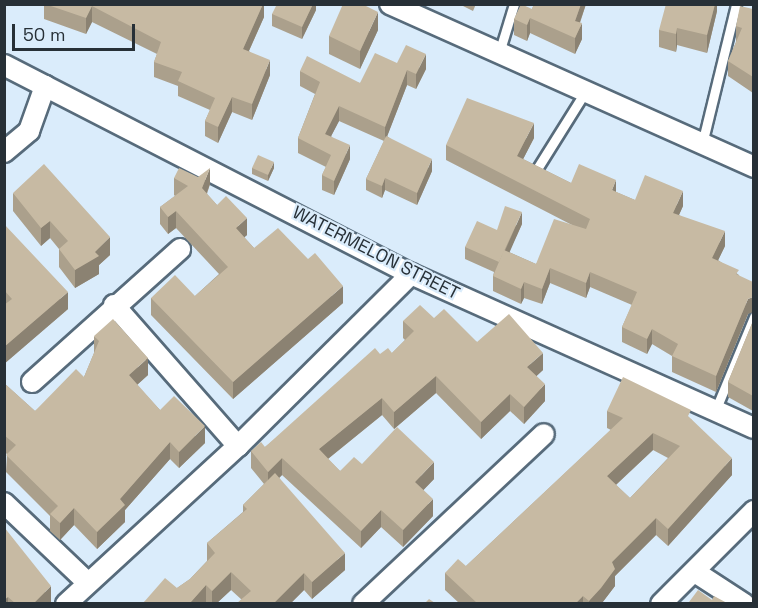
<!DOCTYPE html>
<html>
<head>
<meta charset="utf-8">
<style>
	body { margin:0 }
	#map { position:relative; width:758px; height:608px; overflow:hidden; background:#daecfb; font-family:"Space Grotesk",sans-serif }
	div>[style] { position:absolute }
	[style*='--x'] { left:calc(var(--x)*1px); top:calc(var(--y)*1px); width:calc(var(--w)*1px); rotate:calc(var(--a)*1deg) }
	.roads { filter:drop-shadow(2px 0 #576b7b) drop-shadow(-2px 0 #576b7b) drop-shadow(0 2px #576b7b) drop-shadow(0 -2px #576b7b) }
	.lane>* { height:9px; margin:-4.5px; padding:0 4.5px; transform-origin:4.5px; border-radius:4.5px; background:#fff }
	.street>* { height:20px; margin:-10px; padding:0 10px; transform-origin:10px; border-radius:10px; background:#fff }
	.wall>* { inset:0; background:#aba08c }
	.shaded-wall>* { inset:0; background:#8b8272 }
	.building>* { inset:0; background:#c7baa3 }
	span { translate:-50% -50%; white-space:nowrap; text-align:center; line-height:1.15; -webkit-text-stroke:4.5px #daecfb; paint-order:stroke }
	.street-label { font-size:18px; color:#273037 }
	.frame { position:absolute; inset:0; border:6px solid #273037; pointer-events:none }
	.scale { position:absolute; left:12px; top:24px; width:123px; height:27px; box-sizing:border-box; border:3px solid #273037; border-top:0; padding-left:8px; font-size:18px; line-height:21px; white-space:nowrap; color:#273037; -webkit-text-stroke:4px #daecfb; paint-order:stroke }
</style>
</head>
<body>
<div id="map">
	<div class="roads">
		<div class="lane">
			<i style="--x:499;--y:53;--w:51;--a:-73"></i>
			<i style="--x:702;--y:144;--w:144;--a:-76.3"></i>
			<i style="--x:535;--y:172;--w:94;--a:-58"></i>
			<i style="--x:715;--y:411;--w:102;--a:-67.5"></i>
		</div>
		<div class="street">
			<i style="--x:390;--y:4;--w:399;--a:24.1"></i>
			<i style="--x:4;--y:65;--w:458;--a:27.2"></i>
			<i style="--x:411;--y:274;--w:376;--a:24.2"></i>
			<i style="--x:4;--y:152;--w:33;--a:-40"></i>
			<i style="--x:29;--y:131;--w:48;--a:-70.4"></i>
			<i style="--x:114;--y:305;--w:188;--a:48.7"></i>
			<i style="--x:32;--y:382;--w:199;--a:-41.9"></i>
			<i style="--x:4;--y:503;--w:116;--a:43.6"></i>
			<i style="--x:695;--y:572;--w:59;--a:33.1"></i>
			<i style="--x:66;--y:604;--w:234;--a:-42.6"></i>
			<i style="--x:238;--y:446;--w:244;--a:-44.8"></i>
			<i style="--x:363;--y:604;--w:248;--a:-43.2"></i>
			<i style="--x:661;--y:604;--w:132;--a:-45"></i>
		</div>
	</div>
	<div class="wall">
		<i style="clip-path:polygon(44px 4px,264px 4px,264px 17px,249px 51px,270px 75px,252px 120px,232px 112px,218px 143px,205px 136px,205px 121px,210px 110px,178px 96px,178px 86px,154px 77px,154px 62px,157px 54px,92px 22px,86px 34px,44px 19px)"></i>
		<i style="clip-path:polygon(316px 4px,316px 10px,302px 39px,272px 26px,272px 14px)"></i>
		<i style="clip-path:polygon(459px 4px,476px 4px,473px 11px)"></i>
		<i style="clip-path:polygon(534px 4px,586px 4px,580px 23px,582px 39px,575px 54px,530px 33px,527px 41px,514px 35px,514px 19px,532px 9px)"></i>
		<i style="clip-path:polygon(717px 4px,717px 11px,707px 53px,677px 45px,676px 52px,659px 47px,659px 30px)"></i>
		<i style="clip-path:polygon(753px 9px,753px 93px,728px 76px,728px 61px,736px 42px,736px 26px)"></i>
		<i style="clip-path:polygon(378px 30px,360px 69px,329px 54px,329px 36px)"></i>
		<i style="clip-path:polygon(397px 63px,426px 69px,416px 89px,407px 85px,387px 136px,432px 171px,417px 205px,385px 190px,382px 198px,366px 190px,366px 179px,384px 141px,339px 121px,331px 136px,350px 159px,334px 195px,322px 190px,322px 175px,326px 167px,298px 153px,298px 138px,315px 94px,300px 86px,300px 71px,360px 83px)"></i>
		<i style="clip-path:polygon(534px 138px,523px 159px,571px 183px,616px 192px,635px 200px,683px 206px,679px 215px,725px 246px,718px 260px,739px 275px,748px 314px,716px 392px,672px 372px,672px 356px,652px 344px,647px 354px,622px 342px,622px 327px,632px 305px,590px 287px,586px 298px,550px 283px,542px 304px,524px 298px,521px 304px,493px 291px,493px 276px,494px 272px,465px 259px,465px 247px,497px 230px,522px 224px,509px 252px,536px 264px,572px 225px,446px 160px,446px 145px)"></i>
		<i style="clip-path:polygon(252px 168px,274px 168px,268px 181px,252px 174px)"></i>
		<i style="clip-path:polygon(198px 177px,210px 184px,207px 194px,217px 205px,247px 235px,244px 237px,254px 248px,343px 303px,233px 399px,151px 315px,151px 298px,195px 296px,219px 274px,176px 228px,168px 234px,160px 224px,160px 207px,175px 196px,174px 195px,174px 178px)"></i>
		<i style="clip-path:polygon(13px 193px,110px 255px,99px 265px,99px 274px,75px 288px,59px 267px,59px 249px,50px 238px,41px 246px,13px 211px)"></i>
		<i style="clip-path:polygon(4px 224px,68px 309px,4px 364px)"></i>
		<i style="clip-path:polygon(434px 318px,477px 342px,543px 370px,536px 376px,545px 401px,524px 424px,510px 411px,481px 439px,436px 393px,394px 429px,382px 415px,328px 459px,340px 471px,362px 464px,434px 479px,423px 490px,433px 516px,403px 547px,381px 527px,361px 548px,282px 475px,279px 478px,345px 570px,312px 599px,304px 590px,291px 603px,237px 603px,242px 600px,231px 590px,217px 603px,207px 603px,206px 602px,205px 603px,144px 603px,144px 602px,177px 588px,190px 579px,207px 561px,207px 543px,243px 512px,243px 505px,264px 484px,251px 468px,251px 451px,265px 447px,380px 354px,392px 353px,405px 340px,403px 338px,403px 321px)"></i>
		<i style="clip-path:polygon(753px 321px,753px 411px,728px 397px,728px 382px)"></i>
		<i style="clip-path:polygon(94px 336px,148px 375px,137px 385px,160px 410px,205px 443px,179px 468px,170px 459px,125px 510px,125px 522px,97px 549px,74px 525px,60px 540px,50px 531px,50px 516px,6px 472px,7px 454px,4px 452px,4px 383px,35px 411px,84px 377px,94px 353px)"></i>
		<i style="clip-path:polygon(evenodd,607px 411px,691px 419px,732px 475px,668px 546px,656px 535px,615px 576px,615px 586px,602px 603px,459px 603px,445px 590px,445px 573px,466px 566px,611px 430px,607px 428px,607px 411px,653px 450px,668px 458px,630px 498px,616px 485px,653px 450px)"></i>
		<i style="clip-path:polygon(4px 527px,51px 602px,50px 603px,4px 603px)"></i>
	</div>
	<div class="shaded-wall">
		<i style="clip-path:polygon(263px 4px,264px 4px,264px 17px,243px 64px,243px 49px)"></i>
		<i style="clip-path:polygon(313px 4px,316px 4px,316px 10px,302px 39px,302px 27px)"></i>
		<i style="clip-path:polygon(581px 4px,586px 4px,575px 36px,575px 21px)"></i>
		<i style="clip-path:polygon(715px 4px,717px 4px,717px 11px,707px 53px,707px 35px)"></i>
		<i style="clip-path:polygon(92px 6px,92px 22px,86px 34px,86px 18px)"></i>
		<i style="clip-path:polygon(378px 12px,378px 30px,360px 69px,360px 51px)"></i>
		<i style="clip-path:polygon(530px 18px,530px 33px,527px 41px,527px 25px)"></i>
		<i style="clip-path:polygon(582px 23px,582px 39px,575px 54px,575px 38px)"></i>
		<i style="clip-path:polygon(677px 28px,677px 45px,676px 52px,676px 34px)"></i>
		<i style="clip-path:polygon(426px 54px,426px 69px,416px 89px,416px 74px)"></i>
		<i style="clip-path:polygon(270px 60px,270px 75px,252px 120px,252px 104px)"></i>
		<i style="clip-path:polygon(407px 70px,407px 85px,385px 142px,385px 127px)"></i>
		<i style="clip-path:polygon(232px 97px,232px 112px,218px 143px,218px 127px)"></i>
		<i style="clip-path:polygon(339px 106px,339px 121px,325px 148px,325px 134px)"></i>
		<i style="clip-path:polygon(534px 123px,534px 138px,517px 171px,517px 156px)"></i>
		<i style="clip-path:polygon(350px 145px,350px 159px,334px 195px,334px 181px)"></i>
		<i style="clip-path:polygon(432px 159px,432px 171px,417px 205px,417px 193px)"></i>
		<i style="clip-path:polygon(274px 162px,274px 168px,268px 181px,268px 175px)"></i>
		<i style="clip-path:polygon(210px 168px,210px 184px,202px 205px,202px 188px)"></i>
		<i style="clip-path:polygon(385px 178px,385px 190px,382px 198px,382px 186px)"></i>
		<i style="clip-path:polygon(616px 180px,616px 195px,612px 190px)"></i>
		<i style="clip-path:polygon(683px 191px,683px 206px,673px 228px,673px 213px)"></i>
		<i style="clip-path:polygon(176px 211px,176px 228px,168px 234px,168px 217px)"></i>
		<i style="clip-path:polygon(522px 212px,522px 224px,500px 274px,500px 262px)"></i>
		<i style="clip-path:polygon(247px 218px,247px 235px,236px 245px,236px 228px)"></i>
		<i style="clip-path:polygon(50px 221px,50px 238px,41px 246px,41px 228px)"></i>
		<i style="clip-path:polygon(725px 231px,725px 246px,712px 273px,712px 258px)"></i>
		<i style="clip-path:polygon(110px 237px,110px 255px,99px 265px,99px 274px,75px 288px,75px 270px)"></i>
		<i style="clip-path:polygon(550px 268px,550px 283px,542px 304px,542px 289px)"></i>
		<i style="clip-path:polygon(590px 272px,590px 287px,586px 298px,586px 283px)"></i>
		<i style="clip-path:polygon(524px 282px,524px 298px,521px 304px,521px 289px)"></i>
		<i style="clip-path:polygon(343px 286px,343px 303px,233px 399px,233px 382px)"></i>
		<i style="clip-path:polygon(68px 292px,68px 309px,4px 364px,4px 347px)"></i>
		<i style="clip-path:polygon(753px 297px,753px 312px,748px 314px,716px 392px,716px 376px,748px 299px)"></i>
		<i style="clip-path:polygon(652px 329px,652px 344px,647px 354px,647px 339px)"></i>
		<i style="clip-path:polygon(543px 353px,543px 370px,527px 385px,527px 367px)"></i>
		<i style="clip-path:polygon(148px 358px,148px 375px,129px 392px,129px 375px)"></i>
		<i style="clip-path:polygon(436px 376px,436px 393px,394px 429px,394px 412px)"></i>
		<i style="clip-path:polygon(545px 384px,545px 401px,524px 424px,524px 407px)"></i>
		<i style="clip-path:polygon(510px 394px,510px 411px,481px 439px,481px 422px)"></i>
		<i style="clip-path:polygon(382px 398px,382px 415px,319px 466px,319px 449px)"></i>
		<i style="clip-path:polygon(205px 426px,205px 443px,179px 468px,179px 452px)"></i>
		<i style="clip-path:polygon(653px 433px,653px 450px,607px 493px,607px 476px)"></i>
		<i style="clip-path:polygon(170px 442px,170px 459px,125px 510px,125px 522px,97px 549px,97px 532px,120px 499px)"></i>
		<i style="clip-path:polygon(282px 458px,282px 475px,268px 489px,268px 472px)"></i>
		<i style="clip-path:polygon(732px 458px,732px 475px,668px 546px,668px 529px)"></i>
		<i style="clip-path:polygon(434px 462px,434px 479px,415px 499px,415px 482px)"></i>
		<i style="clip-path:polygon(433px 499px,433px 516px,403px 547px,403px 530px)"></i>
		<i style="clip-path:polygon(74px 508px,74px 525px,60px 540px,60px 523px)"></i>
		<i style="clip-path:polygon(381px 510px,381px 527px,361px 548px,361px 531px)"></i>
		<i style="clip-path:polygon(656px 518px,656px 535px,615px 576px,615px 586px,602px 603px,589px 603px,589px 601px,612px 562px)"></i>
		<i style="clip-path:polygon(345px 553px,345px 570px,312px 599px,312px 582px)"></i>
		<i style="clip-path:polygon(231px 572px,231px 590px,217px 603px,212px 603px,212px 591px)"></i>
		<i style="clip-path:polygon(304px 573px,304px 590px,291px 603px,274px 603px)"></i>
		<i style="clip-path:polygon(206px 585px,206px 602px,205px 603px,190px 603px)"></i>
		<i style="clip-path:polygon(51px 586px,51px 602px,50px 603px,34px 603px)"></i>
		<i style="clip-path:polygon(583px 596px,583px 603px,576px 603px)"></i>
		<i style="clip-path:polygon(8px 597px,8px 603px,4px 603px,4px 600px)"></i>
	</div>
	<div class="building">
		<i style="clip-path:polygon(45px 4px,263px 4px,243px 49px,270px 60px,252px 104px,232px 97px,218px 127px,205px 121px,215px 98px,178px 81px,182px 72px,154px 62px,161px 42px,92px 6px,86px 18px)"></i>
		<i style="clip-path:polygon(277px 4px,313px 4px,302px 27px,272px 14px)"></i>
		<i style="clip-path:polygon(343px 4px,362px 4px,378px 12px,360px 51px,329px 36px)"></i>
		<i style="clip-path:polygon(521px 4px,532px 9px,534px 4px,581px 4px,575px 21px,582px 23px,575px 38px,530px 18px,527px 25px,514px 19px)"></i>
		<i style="clip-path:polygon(666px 4px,715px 4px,707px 35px,677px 28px,676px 34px,659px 30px)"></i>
		<i style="clip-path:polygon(740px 6px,753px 9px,753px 77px,728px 61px,742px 28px,736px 26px)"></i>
		<i style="clip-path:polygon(406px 45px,426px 54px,416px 74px,407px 70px,385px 127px,339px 106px,325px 134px,350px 145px,334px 181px,322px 175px,331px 155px,298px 138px,320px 82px,300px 71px,307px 56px,360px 83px,375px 53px,397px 63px)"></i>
		<i style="clip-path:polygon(467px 98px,534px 123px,517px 156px,571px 183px,579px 164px,616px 180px,612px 190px,635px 200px,645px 175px,683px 191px,673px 213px,725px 231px,712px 258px,739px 270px,736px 274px,753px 282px,753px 297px,748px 299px,716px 376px,672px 356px,678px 344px,652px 329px,647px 339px,622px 327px,637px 292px,590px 272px,586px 283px,550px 268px,542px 289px,524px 282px,521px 289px,493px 276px,504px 250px,536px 264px,554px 219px,586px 229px,590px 219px,446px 145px)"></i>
		<i style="clip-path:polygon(386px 136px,432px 159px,417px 193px,385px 178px,382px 186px,366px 179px)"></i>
		<i style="clip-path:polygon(258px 155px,274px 162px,268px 175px,252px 168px)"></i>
		<i style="clip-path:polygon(44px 164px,110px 237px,95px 252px,99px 256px,75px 270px,59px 249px,68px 241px,50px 221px,41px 228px,13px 193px)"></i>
		<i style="clip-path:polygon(179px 168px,198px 177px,210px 168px,202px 188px,217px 205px,226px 196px,247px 218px,236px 228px,254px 248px,278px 228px,308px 259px,315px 253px,343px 286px,233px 382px,151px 298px,175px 275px,195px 296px,228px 267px,176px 211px,168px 217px,160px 207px,188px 186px,174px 178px)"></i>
		<i style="clip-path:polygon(505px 206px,522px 212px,499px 262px,465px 247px,477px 221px,497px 230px)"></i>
		<i style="clip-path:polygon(4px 224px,68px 292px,4px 347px,4px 305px,12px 299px,4px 290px)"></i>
		<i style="clip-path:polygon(420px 305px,434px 318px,444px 309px,477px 342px,509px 314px,543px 353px,527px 367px,545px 384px,524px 407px,510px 394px,481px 422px,436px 376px,394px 412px,382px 398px,319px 449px,340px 471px,354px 457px,362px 464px,397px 427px,434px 462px,415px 482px,433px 499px,403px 530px,381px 510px,361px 531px,282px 458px,268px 472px,251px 451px,261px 442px,265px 447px,375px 348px,380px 354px,388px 348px,392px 353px,414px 331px,403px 321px)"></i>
		<i style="clip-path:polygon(113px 319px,148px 358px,129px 375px,160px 410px,174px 396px,205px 426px,179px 452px,170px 442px,120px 499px,125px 505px,97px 532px,74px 508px,60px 523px,50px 514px,58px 506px,6px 455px,16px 445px,4px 435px,4px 383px,35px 411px,76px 369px,84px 377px,99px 341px,94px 336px)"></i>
		<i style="clip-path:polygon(753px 321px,753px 396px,728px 382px)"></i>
		<i style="clip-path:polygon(evenodd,623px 377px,691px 410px,688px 416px,732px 458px,668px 529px,656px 518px,612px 562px,615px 569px,601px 588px,589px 601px,583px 596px,576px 603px,477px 603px,445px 573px,458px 559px,466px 566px,623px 418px,607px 411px,623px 377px,653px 433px,680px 446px,630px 498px,607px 476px,653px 433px)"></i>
		<i style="clip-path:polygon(275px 473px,345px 553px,312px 582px,304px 573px,274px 603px,237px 603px,251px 591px,231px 572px,212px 591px,206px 585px,190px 603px,145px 603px,144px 602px,165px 578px,177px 588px,190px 579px,215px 553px,207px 543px,247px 509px,243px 505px)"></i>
		<i style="clip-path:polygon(4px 527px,51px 586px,34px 603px,15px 603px,8px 597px,4px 600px)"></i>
		<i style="clip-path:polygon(698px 590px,712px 600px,714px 596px,727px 603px,691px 603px,689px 602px)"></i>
		<i style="clip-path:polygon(429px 599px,435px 603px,425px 603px)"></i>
	</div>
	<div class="street-label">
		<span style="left:376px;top:253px;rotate:27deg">WATERMELON STREET</span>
	</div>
	<div class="frame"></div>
	<div class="scale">50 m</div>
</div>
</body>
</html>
